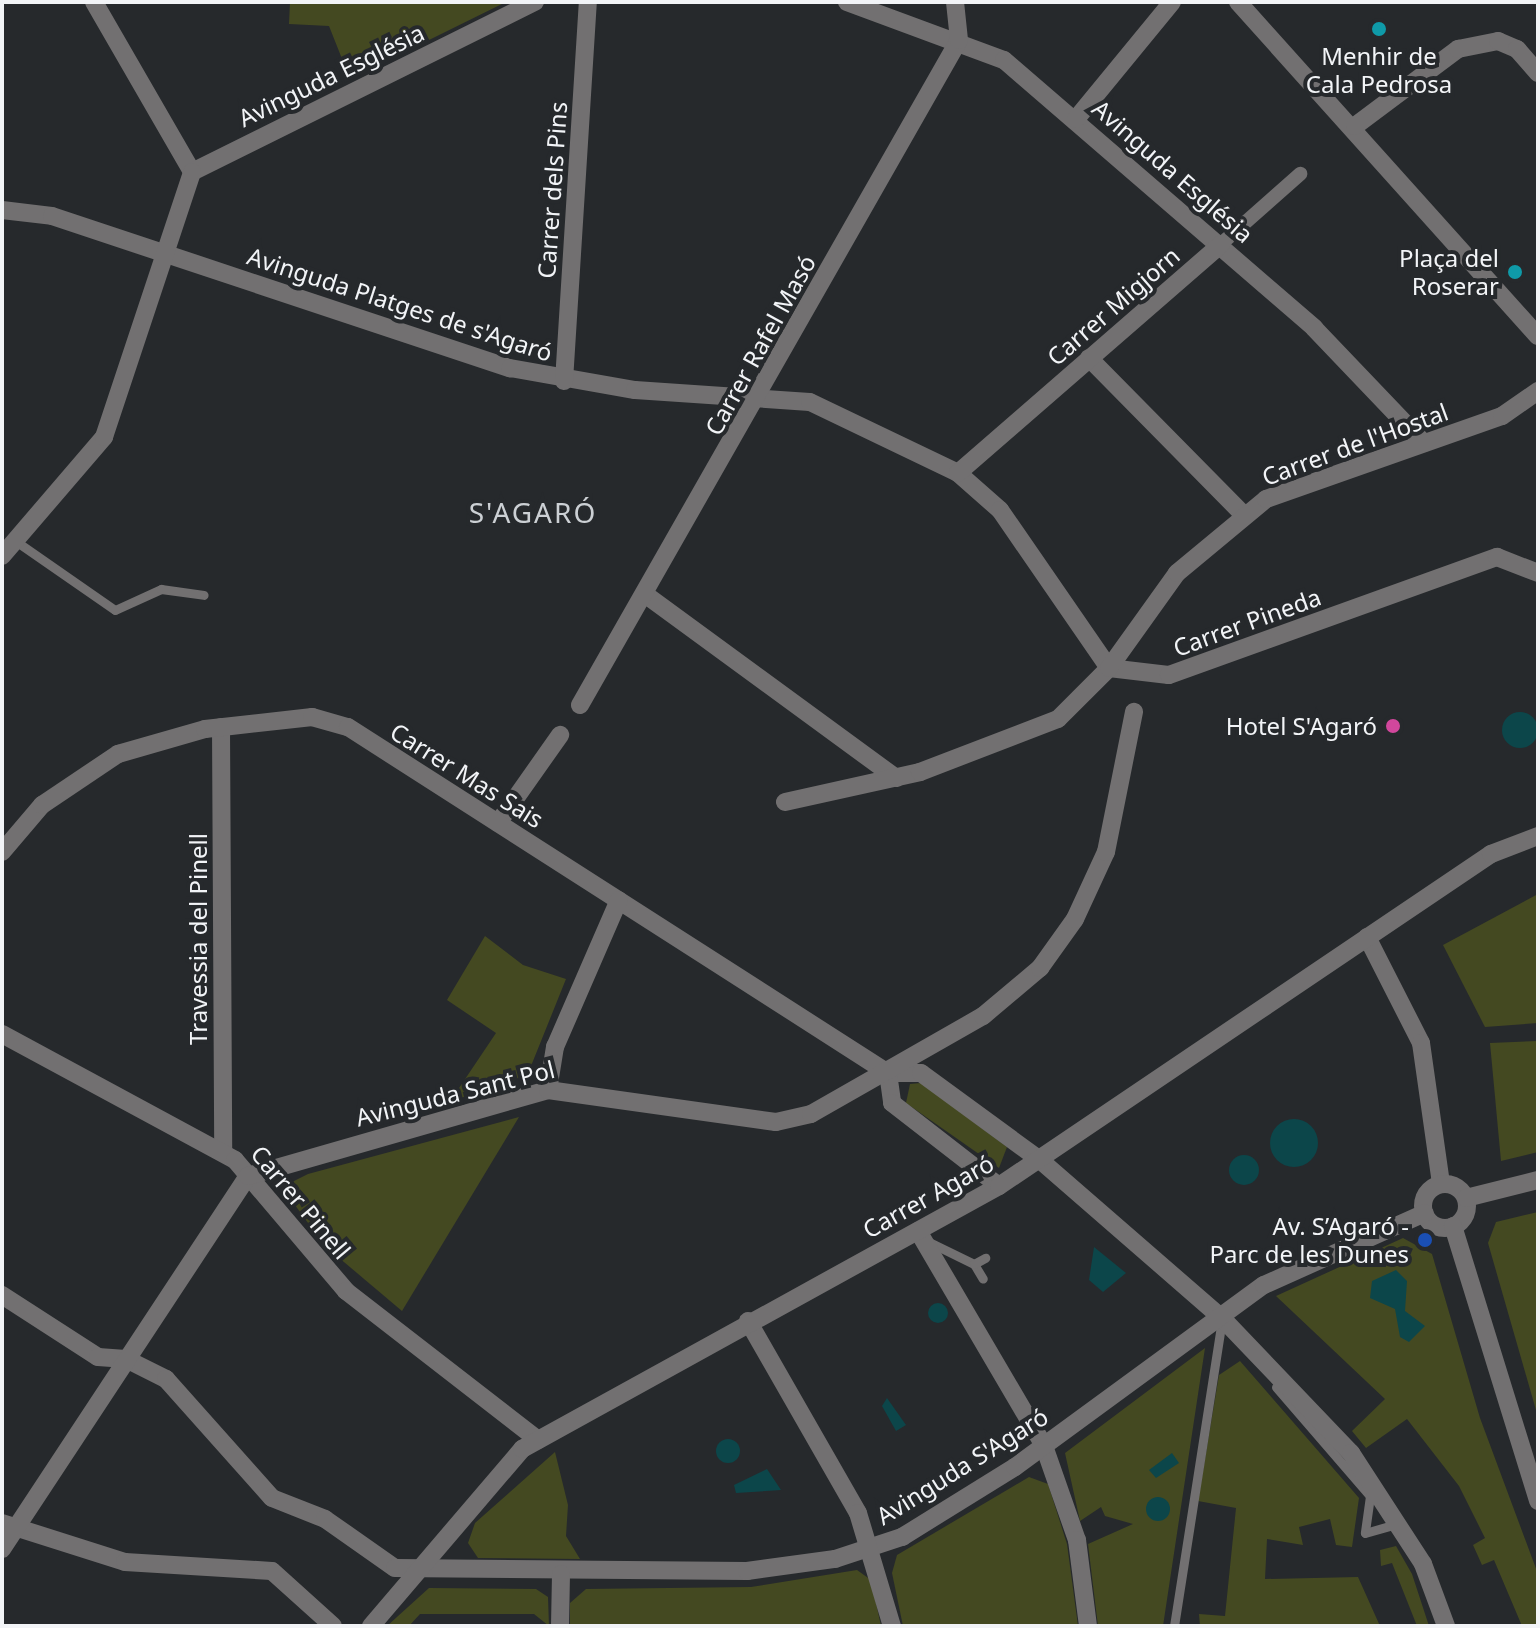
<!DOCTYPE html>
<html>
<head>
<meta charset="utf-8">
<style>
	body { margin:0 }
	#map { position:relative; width:1540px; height:1628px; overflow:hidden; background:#26292c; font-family:"Noto Sans",sans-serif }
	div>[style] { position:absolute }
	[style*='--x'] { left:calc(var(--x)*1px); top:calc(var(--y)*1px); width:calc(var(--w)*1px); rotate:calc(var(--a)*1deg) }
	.green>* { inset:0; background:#444921 }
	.water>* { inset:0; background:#0c464a }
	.round { border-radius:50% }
	.service>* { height:9px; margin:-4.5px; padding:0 4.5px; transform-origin:4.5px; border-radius:4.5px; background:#727071 }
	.pedestrian>* { height:14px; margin:-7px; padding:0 7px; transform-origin:7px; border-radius:7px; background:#727071 }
	.minor>* { height:18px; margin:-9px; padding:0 9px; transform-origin:9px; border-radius:9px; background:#727071 }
	.minor>.ring { margin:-9px; padding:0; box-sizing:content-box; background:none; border:18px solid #727071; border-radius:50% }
	.dots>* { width:22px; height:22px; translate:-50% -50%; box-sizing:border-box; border:4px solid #26292c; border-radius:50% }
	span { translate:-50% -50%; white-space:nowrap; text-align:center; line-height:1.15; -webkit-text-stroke:8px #26292c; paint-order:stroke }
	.poi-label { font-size:24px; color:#f2f4f7 }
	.right { translate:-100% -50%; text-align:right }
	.street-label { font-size:24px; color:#f2f4f7 }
	.quarter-label { font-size:28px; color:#ccd0d4; letter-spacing:2px }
	.frame { position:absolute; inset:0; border:4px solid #f2f4f7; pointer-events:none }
</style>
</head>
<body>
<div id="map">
	<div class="green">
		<i style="clip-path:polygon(290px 2px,506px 2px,350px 79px,329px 26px,289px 24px)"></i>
		<i style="clip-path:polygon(1538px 894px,1538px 1023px,1485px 1027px,1443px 945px)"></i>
		<i style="clip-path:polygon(485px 936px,523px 965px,566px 979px,529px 1071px,502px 1088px,451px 1100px,496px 1033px,447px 1000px)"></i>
		<i style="clip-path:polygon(1538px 1041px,1538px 1152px,1501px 1161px,1490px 1043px)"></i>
		<i style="clip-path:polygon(921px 1083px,1007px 1147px,999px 1168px,906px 1103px,910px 1084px)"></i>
		<i style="clip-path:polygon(519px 1117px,402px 1311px,325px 1246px,289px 1197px,292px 1182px,308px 1174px)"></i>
		<i style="clip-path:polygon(1538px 1212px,1538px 1417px,1488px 1243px,1496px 1222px)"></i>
		<i style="clip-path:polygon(1403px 1238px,1432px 1254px,1480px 1418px,1538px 1574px,1538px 1626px,1522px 1626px,1494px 1560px,1482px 1565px,1473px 1545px,1485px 1538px,1459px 1486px,1407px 1419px,1366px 1448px,1352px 1431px,1385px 1399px,1276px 1296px)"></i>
		<i style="clip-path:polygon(1205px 1348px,1163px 1626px,1098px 1626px,1088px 1544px,1133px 1524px,1105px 1516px,1101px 1507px,1080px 1521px,1065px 1453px)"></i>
		<i style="clip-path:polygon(1240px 1361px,1359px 1498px,1352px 1547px,1336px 1545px,1330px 1519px,1299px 1527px,1303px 1545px,1267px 1539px,1265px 1579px,1358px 1577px,1380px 1626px,1200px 1626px,1199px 1614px,1225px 1616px,1236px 1508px,1198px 1501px,1219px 1375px)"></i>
		<i style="clip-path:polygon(555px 1452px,568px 1505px,566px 1536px,580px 1559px,478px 1558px,468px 1543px,475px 1523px)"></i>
		<i style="clip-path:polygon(1029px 1477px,1048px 1484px,1067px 1544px,1078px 1626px,903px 1626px,892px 1573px,897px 1555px)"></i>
		<i style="clip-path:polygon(1396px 1546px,1412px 1574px,1429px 1626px,1417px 1626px,1392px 1563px,1381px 1566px,1380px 1550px)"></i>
		<i style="clip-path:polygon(857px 1570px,871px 1580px,881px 1626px,570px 1626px,570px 1603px,586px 1589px,751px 1587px)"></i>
		<i style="clip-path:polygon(429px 1588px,536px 1589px,548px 1597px,549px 1626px,534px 1614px,420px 1614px,409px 1626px,387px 1626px)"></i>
	</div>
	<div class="water">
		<i class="round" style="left:1502px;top:712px;width:36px;height:36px"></i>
		<i class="round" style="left:1270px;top:1119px;width:48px;height:48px"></i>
		<i class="round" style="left:1229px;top:1155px;width:30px;height:30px"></i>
		<i style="clip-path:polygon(1094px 1247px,1126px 1273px,1103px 1292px,1089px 1280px)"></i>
		<i style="clip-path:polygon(1396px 1270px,1407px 1281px,1405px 1311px,1425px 1326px,1409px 1342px,1400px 1337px,1395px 1309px,1370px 1298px,1372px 1281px)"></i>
		<i class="round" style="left:928px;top:1303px;width:20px;height:20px"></i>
		<i style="clip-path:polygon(887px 1398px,906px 1425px,896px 1431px,882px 1406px)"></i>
		<i class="round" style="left:716px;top:1439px;width:24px;height:24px"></i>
		<i style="clip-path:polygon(1172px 1453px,1179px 1463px,1156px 1478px,1149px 1470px)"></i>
		<i style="clip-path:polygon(767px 1469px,781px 1490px,736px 1493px,734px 1485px)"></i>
		<i class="round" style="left:1146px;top:1497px;width:24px;height:24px"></i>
	</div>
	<div class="service">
		<i style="--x:17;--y:542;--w:119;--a:34.8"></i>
		<i style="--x:115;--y:610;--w:51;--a:-24.5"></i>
		<i style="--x:161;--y:589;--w:43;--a:7.9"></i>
		<i style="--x:927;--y:1241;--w:52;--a:26.1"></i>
		<i style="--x:974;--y:1264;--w:17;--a:59"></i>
		<i style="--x:974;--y:1264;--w:13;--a:-29"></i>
		<i style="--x:1276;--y:1387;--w:144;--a:49.2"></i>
		<i style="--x:1370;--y:1496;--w:37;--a:98"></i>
		<i style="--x:1365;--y:1533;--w:35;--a:-16"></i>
		<i style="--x:1174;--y:1626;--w:312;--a:-81.1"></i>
	</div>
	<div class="pedestrian">
		<i style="--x:1221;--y:244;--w:106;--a:-41.5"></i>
	</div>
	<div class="minor">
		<i style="--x:94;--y:2;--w:196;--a:60"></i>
		<i style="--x:847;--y:2;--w:167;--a:20.3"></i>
		<i style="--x:1004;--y:60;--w:410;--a:40.8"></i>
		<i style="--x:1314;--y:328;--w:159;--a:46.3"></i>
		<i style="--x:1238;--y:2;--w:449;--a:48.1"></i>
		<i style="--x:1076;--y:119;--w:151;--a:-50.6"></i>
		<i style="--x:1355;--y:126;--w:129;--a:-36.8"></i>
		<i style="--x:1458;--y:49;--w:41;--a:-11.3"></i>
		<i style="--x:1498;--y:41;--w:21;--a:23"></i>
		<i style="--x:1517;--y:49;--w:32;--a:49"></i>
		<i style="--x:192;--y:172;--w:383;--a:-26.4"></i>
		<i style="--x:2;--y:210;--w:50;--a:6.8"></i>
		<i style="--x:52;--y:216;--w:483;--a:18.4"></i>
		<i style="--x:510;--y:368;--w:127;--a:10"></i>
		<i style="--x:635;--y:390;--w:175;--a:3.9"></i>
		<i style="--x:810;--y:402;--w:164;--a:25.6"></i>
		<i style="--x:958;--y:473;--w:56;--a:41.4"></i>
		<i style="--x:1000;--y:510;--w:192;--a:55.4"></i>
		<i style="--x:1089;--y:358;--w:221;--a:45.4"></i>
		<i style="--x:564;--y:381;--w:380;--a:-86.4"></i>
		<i style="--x:958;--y:473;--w:349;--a:-41"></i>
		<i style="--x:2;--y:556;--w:157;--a:-49.4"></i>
		<i style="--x:104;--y:437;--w:279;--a:-71.6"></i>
		<i style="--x:646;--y:595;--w:310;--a:36.2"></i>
		<i style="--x:1109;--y:668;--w:60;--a:6.7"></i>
		<i style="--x:1169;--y:675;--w:349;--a:-19.8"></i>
		<i style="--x:1497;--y:557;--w:44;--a:21.3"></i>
		<i style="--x:580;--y:705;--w:765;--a:-60.32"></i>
		<i style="--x:959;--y:40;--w:38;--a:-96"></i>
		<i style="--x:221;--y:727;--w:424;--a:89.7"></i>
		<i style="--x:785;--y:802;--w:138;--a:-12.5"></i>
		<i style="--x:920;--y:772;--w:148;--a:-21"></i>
		<i style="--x:1058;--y:719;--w:72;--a:-45"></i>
		<i style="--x:1109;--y:668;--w:117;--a:-54.4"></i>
		<i style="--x:1177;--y:573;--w:116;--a:-39.7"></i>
		<i style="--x:1266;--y:499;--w:250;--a:-19.4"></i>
		<i style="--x:1502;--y:416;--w:44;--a:-34.8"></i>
		<i style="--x:498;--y:823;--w:108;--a:-54.8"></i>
		<i style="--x:2;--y:852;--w:62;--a:-49.6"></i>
		<i style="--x:42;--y:805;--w:92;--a:-33.9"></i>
		<i style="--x:118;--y:754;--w:91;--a:-16"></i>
		<i style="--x:205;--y:729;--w:108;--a:-6.4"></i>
		<i style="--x:312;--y:717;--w:37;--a:16"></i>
		<i style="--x:348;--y:727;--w:641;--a:32.65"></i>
		<i style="--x:888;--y:1073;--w:33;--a:0"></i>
		<i style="--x:921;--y:1073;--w:147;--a:36.2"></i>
		<i style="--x:1040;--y:1160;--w:241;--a:41"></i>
		<i style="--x:1222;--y:1318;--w:187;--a:46.3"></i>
		<i style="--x:1351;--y:1453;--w:132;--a:57"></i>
		<i style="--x:1423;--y:1564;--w:66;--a:69.6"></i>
		<i style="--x:1367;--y:937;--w:119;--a:63"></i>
		<i style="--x:1421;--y:1043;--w:142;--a:81.9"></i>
		<i style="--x:2;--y:1034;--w:265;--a:28.4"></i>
		<i style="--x:235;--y:1160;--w:172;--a:49.7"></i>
		<i style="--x:346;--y:1291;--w:243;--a:37.8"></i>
		<i style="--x:888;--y:1073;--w:30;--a:82"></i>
		<i style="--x:892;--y:1103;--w:135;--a:37.8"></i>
		<i style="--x:548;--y:1090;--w:44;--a:-80.8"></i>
		<i style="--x:555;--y:1047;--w:160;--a:-66.5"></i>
		<i class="ring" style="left:1423px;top:1184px;width:26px;height:26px"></i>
		<i style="--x:1466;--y:1198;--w:74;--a:-14"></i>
		<i style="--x:1453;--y:1226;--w:288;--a:72.8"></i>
		<i style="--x:918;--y:1231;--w:249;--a:59.6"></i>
		<i style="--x:1044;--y:1446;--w:100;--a:70.7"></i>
		<i style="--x:1077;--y:1540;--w:87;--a:82.7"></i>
		<i style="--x:2;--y:1295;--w:114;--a:32.9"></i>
		<i style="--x:98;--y:1357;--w:28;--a:4"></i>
		<i style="--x:126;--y:1359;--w:45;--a:26.6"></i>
		<i style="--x:166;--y:1379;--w:159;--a:48.3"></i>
		<i style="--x:272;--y:1498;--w:57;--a:21.6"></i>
		<i style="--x:325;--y:1519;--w:85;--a:35"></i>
		<i style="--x:395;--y:1568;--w:352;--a:0.5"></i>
		<i style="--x:747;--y:1571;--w:89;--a:-7.8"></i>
		<i style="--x:835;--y:1559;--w:71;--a:-18.2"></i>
		<i style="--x:902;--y:1537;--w:133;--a:-31.8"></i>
		<i style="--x:1015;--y:1467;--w:308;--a:-36.2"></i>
		<i style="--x:1264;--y:1285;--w:176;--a:-24.1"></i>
		<i style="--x:748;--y:1321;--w:221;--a:60.2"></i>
		<i style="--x:858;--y:1513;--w:118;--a:73.3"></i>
		<i style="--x:2;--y:1523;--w:129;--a:17.6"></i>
		<i style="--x:125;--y:1562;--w:147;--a:3.5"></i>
		<i style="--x:272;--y:1571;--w:82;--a:42"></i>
		<i style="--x:2;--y:1549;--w:447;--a:-56.6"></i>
		<i style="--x:248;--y:1176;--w:312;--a:-16"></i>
		<i style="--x:548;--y:1090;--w:230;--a:8"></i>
		<i style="--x:776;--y:1122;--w:36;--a:-13"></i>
		<i style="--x:811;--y:1114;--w:198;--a:-29.7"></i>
		<i style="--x:983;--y:1016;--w:75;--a:-40.1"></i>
		<i style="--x:1040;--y:968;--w:60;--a:-54.5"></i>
		<i style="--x:1075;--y:919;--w:74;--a:-65.2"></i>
		<i style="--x:1106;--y:852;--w:143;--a:-78.7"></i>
		<i style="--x:371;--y:1626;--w:233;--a:-49.5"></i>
		<i style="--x:522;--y:1449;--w:545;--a:-28.87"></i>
		<i style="--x:999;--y:1186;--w:594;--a:-34.01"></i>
		<i style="--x:1491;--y:854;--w:50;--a:-21"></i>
		<i style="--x:560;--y:1626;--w:52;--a:-88.9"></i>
	</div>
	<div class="dots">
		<i style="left:1379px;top:29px;background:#0f9aa8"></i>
		<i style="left:1515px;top:272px;background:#0f9aa8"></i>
		<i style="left:1393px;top:726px;background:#d1479c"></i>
		<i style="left:1425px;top:1240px;background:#1a4fb4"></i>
	</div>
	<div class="poi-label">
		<span style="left:1379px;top:70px">Menhir de<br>Cala Pedrosa</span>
		<span class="right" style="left:1499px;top:272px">Plaça del<br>Roserar</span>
		<span class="right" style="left:1377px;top:726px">Hotel S'Agaró</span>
		<span class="right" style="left:1409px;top:1240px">Av. S’Agaró -<br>Parc de les Dunes</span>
	</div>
	<div class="street-label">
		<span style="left:331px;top:75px;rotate:-26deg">Avinguda Església</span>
		<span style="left:1173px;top:171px;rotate:41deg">Avinguda Església</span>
		<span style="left:552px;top:190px;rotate:-86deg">Carrer dels Pins</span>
		<span style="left:400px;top:304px;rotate:18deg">Avinguda Platges de s'Agaró</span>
		<span style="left:1113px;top:306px;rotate:-41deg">Carrer Migjorn</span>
		<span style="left:760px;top:345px;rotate:-61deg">Carrer Rafel Masó</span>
		<span style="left:1355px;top:444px;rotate:-20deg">Carrer de l'Hostal</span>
		<span style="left:1247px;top:622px;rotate:-20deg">Carrer Pineda</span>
		<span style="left:467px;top:775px;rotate:32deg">Carrer Mas Sais</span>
		<span style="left:198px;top:939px;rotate:-90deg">Travessia del Pinell</span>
		<span style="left:455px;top:1093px;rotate:-14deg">Avinguda Sant Pol</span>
		<span style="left:928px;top:1196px;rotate:-29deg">Carrer Agaró</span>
		<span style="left:301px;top:1202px;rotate:50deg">Carrer Pinell</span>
		<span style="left:962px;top:1466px;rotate:-32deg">Avinguda S'Agaró</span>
	</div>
	<div class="quarter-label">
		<span style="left:533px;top:512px">S'AGARÓ</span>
	</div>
	<div class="frame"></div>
</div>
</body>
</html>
